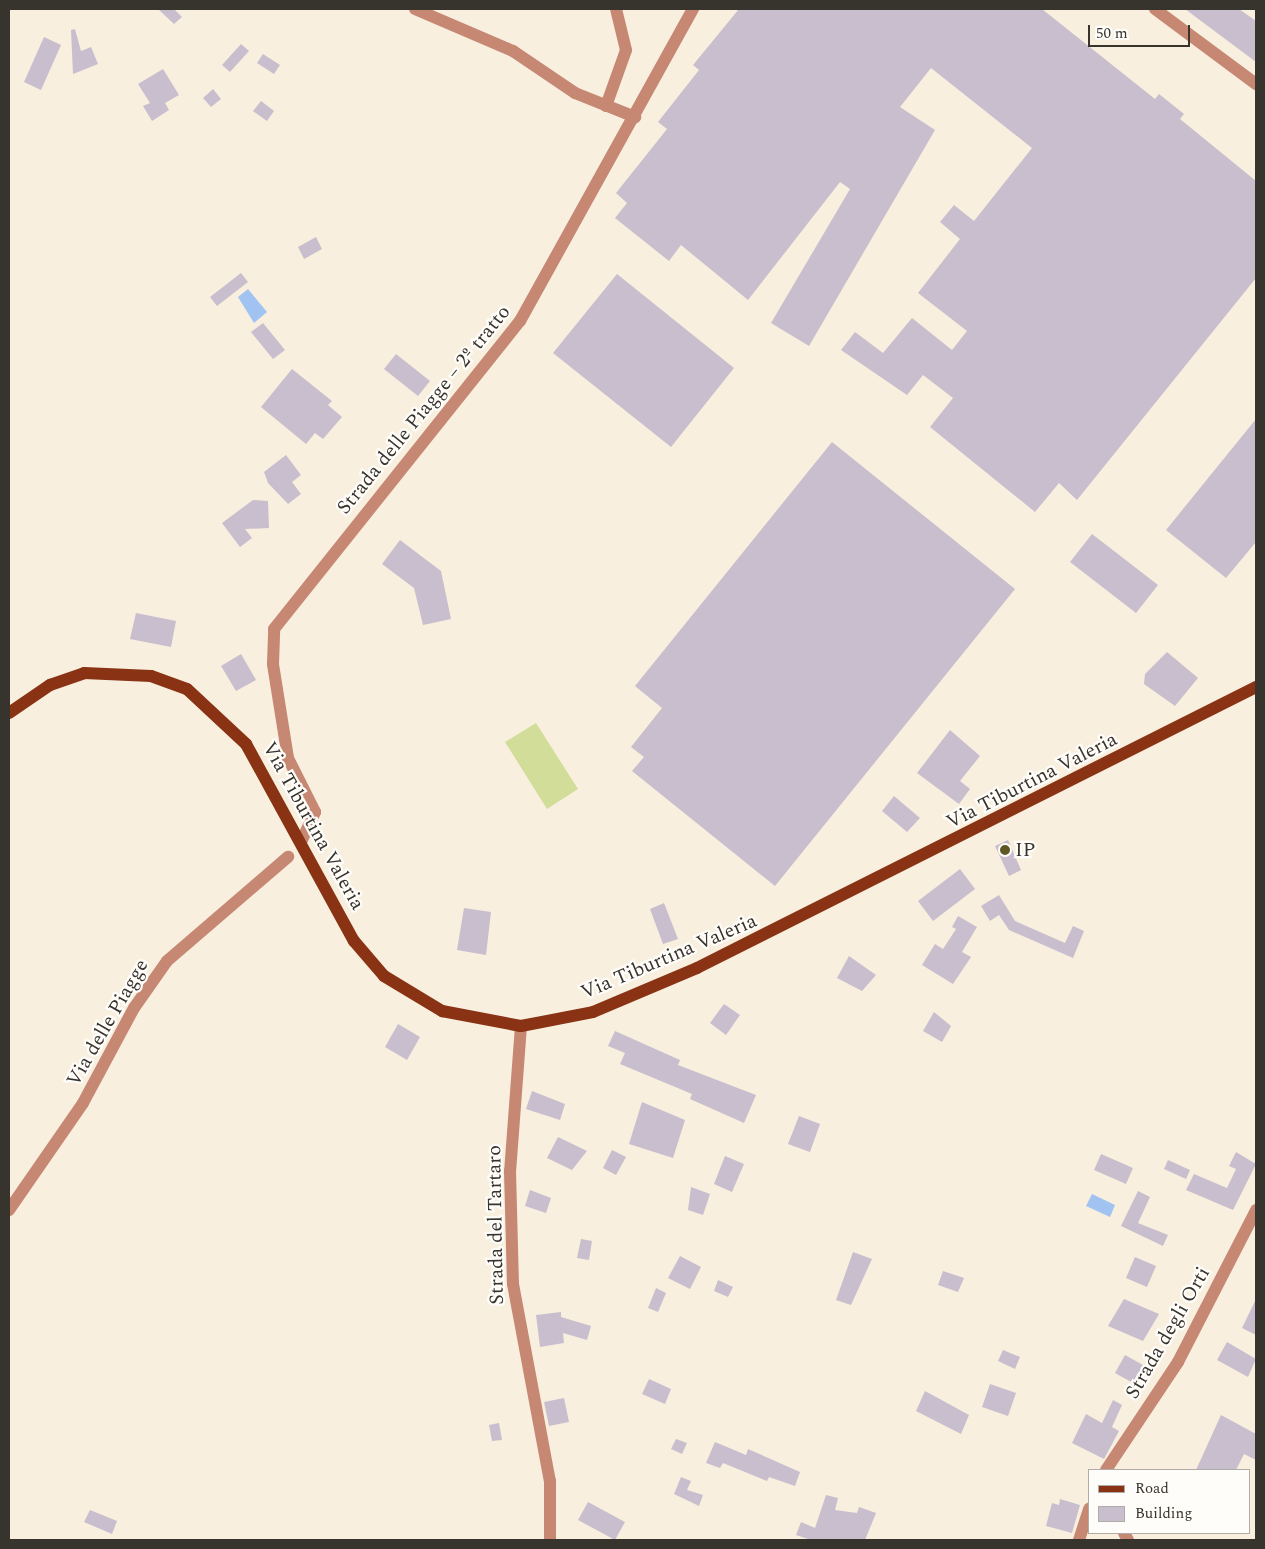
<!DOCTYPE html>
<html>
<head>
<meta charset="utf-8">
<style>
	body { margin:0 }
	#map { position:relative; width:1265px; height:1549px; overflow:hidden; background:#f8efdf; font-family:Spectral,serif }
	div>[style] { position:absolute }
	[style*='--x'] { left:calc(var(--x)*1px); top:calc(var(--y)*1px); width:calc(var(--w)*1px); rotate:calc(var(--a)*1deg) }
	.green>* { inset:0; background:#d2dd9a }
	.water>* { inset:0; background:#a1c3f1 }
	.building>* { inset:0; background:#c9becd }
	.minor>* { height:12px; margin:-6px; padding:0 6px; transform-origin:6px; border-radius:6px; background:#c68773 }
	.major>* { height:12px; margin:-6px; padding:0 6px; transform-origin:6px; border-radius:6px; background:#893214 }
	.dots>* { width:14px; height:14px; translate:-50% -50%; box-sizing:border-box; border:2px solid #fffdfa; border-radius:50% }
	span { translate:-50% -50%; white-space:nowrap; text-align:center; line-height:1.15; -webkit-text-stroke:4.5px #fffdfa; paint-order:stroke }
	.street-label { font-size:20px; color:#37332d }
	.poi-label { font-size:20px; color:#37332d }
	.left { translate:0 -50%; text-align:left }
	.frame { position:absolute; inset:0; border:10px solid #37332d; pointer-events:none }
	.legend { position:absolute; left:1088px; top:1469px; width:162px; height:65px; box-sizing:border-box; background:#fffdfa; border:1px solid #afaca8; margin:0; padding:6px 9px; list-style:none; font-size:15px; color:#37332d }
	.legend li { display:flex; align-items:center; gap:10px; height:25px }
	.legend b { width:25px; border:1px solid #afaca8 }
	.scale { position:absolute; left:1088px; top:25px; width:102px; height:22px; box-sizing:border-box; border:2px solid #37332d; border-top:0; padding-left:6px; font-size:15px; line-height:18px; white-space:nowrap; color:#37332d; -webkit-text-stroke:4px #fffdfa; paint-order:stroke }
</style>
</head>
<body>
<div id="map">
	<div class="green">
		<i style="clip-path:polygon(536px 723px,578px 789px,547px 809px,505px 742px)"></i>
	</div>
	<div class="water">
		<i style="clip-path:polygon(248px 289px,267px 312px,254px 323px,238px 297px)"></i>
		<i style="clip-path:polygon(1092px 1194px,1115px 1205px,1110px 1217px,1086px 1206px)"></i>
	</div>
	<div class="building">
		<i style="clip-path:polygon(158px 9px,174px 9px,182px 17px,174px 24px)"></i>
		<i style="clip-path:polygon(739px 9px,1042px 9px,1155px 99px,1159px 94px,1184px 114px,1180px 119px,1256px 181px,1256px 278px,1077px 500px,1059px 483px,1035px 512px,930px 427px,953px 398px,923px 375px,907px 395px,841px 350px,855px 332px,883px 353px,912px 318px,952px 350px,967px 331px,918px 293px,960px 239px,940px 222px,954px 205px,974px 221px,1032px 148px,931px 68px,900px 107px,935px 130px,809px 346px,771px 323px,850px 189px,840px 182px,748px 300px,681px 245px,669px 261px,615px 218px,627px 203px,616px 193px,667px 129px,658px 122px,699px 70px,693px 65px)"></i>
		<i style="clip-path:polygon(1185px 9px,1239px 9px,1256px 21px,1256px 62px)"></i>
		<i style="clip-path:polygon(75px 29px,81px 51px,91px 47px,98px 64px,73px 74px,71px 30px)"></i>
		<i style="clip-path:polygon(44px 37px,61px 45px,41px 90px,24px 82px)"></i>
		<i style="clip-path:polygon(241px 44px,249px 51px,230px 72px,222px 65px)"></i>
		<i style="clip-path:polygon(263px 54px,280px 65px,274px 74px,257px 63px)"></i>
		<i style="clip-path:polygon(163px 69px,179px 95px,165px 103px,169px 110px,152px 121px,143px 106px,150px 103px,138px 84px)"></i>
		<i style="clip-path:polygon(213px 89px,221px 99px,211px 107px,203px 98px)"></i>
		<i style="clip-path:polygon(261px 101px,274px 111px,267px 121px,253px 111px)"></i>
		<i style="clip-path:polygon(316px 237px,322px 249px,304px 259px,298px 247px)"></i>
		<i style="clip-path:polygon(241px 273px,248px 282px,217px 306px,210px 297px)"></i>
		<i style="clip-path:polygon(617px 274px,734px 368px,671px 447px,553px 353px)"></i>
		<i style="clip-path:polygon(263px 323px,285px 350px,273px 359px,251px 332px)"></i>
		<i style="clip-path:polygon(396px 354px,430px 381px,418px 396px,384px 369px)"></i>
		<i style="clip-path:polygon(292px 369px,332px 401px,328px 405px,342px 417px,323px 439px,315px 433px,306px 444px,261px 407px)"></i>
		<i style="clip-path:polygon(1256px 419px,1256px 542px,1226px 578px,1166px 530px)"></i>
		<i style="clip-path:polygon(832px 442px,1015px 589px,775px 886px,632px 771px,644px 757px,631px 747px,662px 708px,635px 686px)"></i>
		<i style="clip-path:polygon(286px 455px,301px 475px,292px 482px,301px 494px,288px 504px,268px 483px,264px 472px)"></i>
		<i style="clip-path:polygon(253px 500px,268px 501px,269px 528px,245px 529px,252px 538px,240px 547px,222px 523px)"></i>
		<i style="clip-path:polygon(1092px 534px,1158px 585px,1136px 613px,1070px 562px)"></i>
		<i style="clip-path:polygon(400px 540px,441px 571px,451px 619px,423px 625px,414px 588px,382px 564px)"></i>
		<i style="clip-path:polygon(136px 613px,176px 621px,171px 647px,130px 639px)"></i>
		<i style="clip-path:polygon(1167px 652px,1198px 678px,1175px 706px,1144px 684px,1145px 674px)"></i>
		<i style="clip-path:polygon(241px 654px,256px 680px,236px 691px,221px 666px)"></i>
		<i style="clip-path:polygon(950px 730px,980px 756px,960px 781px,970px 789px,959px 804px,917px 773px)"></i>
		<i style="clip-path:polygon(894px 796px,920px 818px,907px 832px,882px 811px)"></i>
		<i style="clip-path:polygon(1008px 840px,1021px 870px,1009px 876px,995px 846px)"></i>
		<i style="clip-path:polygon(960px 869px,975px 889px,933px 921px,918px 901px)"></i>
		<i style="clip-path:polygon(999px 895px,1015px 921px,1065px 943px,1073px 926px,1084px 931px,1073px 958px,1009px 930px,999px 915px,990px 921px,981px 906px)"></i>
		<i style="clip-path:polygon(664px 903px,678px 939px,663px 944px,650px 909px)"></i>
		<i style="clip-path:polygon(464px 908px,491px 912px,486px 955px,457px 950px)"></i>
		<i style="clip-path:polygon(958px 916px,977px 927px,962px 952px,971px 957px,953px 984px,922px 965px,935px 944px,943px 949px,956px 929px,952px 927px)"></i>
		<i style="clip-path:polygon(849px 956px,876px 975px,862px 991px,837px 978px)"></i>
		<i style="clip-path:polygon(724px 1004px,740px 1015px,726px 1035px,710px 1023px)"></i>
		<i style="clip-path:polygon(934px 1012px,951px 1026px,942px 1042px,923px 1031px)"></i>
		<i style="clip-path:polygon(398px 1024px,420px 1037px,407px 1060px,385px 1047px)"></i>
		<i style="clip-path:polygon(615px 1031px,680px 1060px,678px 1065px,756px 1095px,744px 1123px,690px 1099px,692px 1094px,620px 1064px,625px 1053px,608px 1046px)"></i>
		<i style="clip-path:polygon(532px 1091px,565px 1104px,560px 1120px,526px 1109px)"></i>
		<i style="clip-path:polygon(642px 1102px,685px 1120px,673px 1158px,629px 1144px)"></i>
		<i style="clip-path:polygon(799px 1116px,820px 1124px,810px 1152px,788px 1144px)"></i>
		<i style="clip-path:polygon(558px 1137px,587px 1151px,572px 1170px,547px 1158px)"></i>
		<i style="clip-path:polygon(612px 1150px,626px 1157px,616px 1175px,603px 1168px)"></i>
		<i style="clip-path:polygon(1236px 1152px,1256px 1164px,1233px 1210px,1186px 1190px,1194px 1174px,1227px 1188px,1236px 1169px,1229px 1166px)"></i>
		<i style="clip-path:polygon(1101px 1154px,1133px 1168px,1126px 1184px,1094px 1170px)"></i>
		<i style="clip-path:polygon(725px 1156px,744px 1164px,732px 1192px,714px 1184px)"></i>
		<i style="clip-path:polygon(1168px 1160px,1190px 1170px,1186px 1179px,1164px 1169px)"></i>
		<i style="clip-path:polygon(691px 1187px,710px 1194px,703px 1215px,688px 1210px)"></i>
		<i style="clip-path:polygon(530px 1190px,551px 1198px,546px 1213px,525px 1206px)"></i>
		<i style="clip-path:polygon(1138px 1191px,1150px 1197px,1138px 1223px,1168px 1235px,1163px 1246px,1121px 1226px)"></i>
		<i style="clip-path:polygon(581px 1239px,592px 1241px,589px 1260px,577px 1258px)"></i>
		<i style="clip-path:polygon(853px 1252px,872px 1259px,851px 1305px,836px 1300px)"></i>
		<i style="clip-path:polygon(680px 1256px,701px 1267px,690px 1289px,668px 1278px)"></i>
		<i style="clip-path:polygon(1135px 1257px,1156px 1266px,1147px 1287px,1126px 1278px)"></i>
		<i style="clip-path:polygon(943px 1271px,964px 1278px,958px 1292px,938px 1285px)"></i>
		<i style="clip-path:polygon(718px 1280px,733px 1287px,728px 1297px,714px 1291px)"></i>
		<i style="clip-path:polygon(656px 1288px,666px 1293px,658px 1312px,648px 1308px)"></i>
		<i style="clip-path:polygon(1124px 1299px,1159px 1314px,1143px 1341px,1108px 1326px)"></i>
		<i style="clip-path:polygon(1256px 1299px,1256px 1335px,1242px 1328px)"></i>
		<i style="clip-path:polygon(561px 1312px,561px 1317px,591px 1326px,587px 1340px,563px 1333px,564px 1343px,540px 1347px,536px 1315px)"></i>
		<i style="clip-path:polygon(1227px 1342px,1256px 1359px,1248px 1377px,1217px 1360px)"></i>
		<i style="clip-path:polygon(1003px 1350px,1020px 1357px,1015px 1369px,998px 1361px)"></i>
		<i style="clip-path:polygon(1125px 1355px,1143px 1365px,1133px 1383px,1115px 1373px)"></i>
		<i style="clip-path:polygon(649px 1379px,671px 1389px,665px 1404px,642px 1394px)"></i>
		<i style="clip-path:polygon(990px 1384px,1016px 1393px,1008px 1416px,982px 1407px)"></i>
		<i style="clip-path:polygon(925px 1391px,969px 1415px,961px 1434px,916px 1411px)"></i>
		<i style="clip-path:polygon(564px 1398px,569px 1422px,549px 1426px,544px 1402px)"></i>
		<i style="clip-path:polygon(1113px 1400px,1122px 1405px,1112px 1427px,1119px 1431px,1104px 1459px,1072px 1443px,1086px 1414px,1102px 1423px)"></i>
		<i style="clip-path:polygon(1221px 1415px,1256px 1434px,1256px 1460px,1244px 1454px,1236px 1470px,1196px 1470px)"></i>
		<i style="clip-path:polygon(499px 1423px,502px 1440px,492px 1441px,489px 1425px)"></i>
		<i style="clip-path:polygon(676px 1439px,687px 1443px,682px 1454px,671px 1449px)"></i>
		<i style="clip-path:polygon(715px 1442px,746px 1455px,748px 1449px,800px 1472px,795px 1486px,769px 1477px,767px 1481px,723px 1463px,720px 1468px,706px 1463px)"></i>
		<i style="clip-path:polygon(681px 1477px,691px 1481px,687px 1490px,703px 1495px,699px 1506px,674px 1494px)"></i>
		<i style="clip-path:polygon(826px 1495px,838px 1498px,835px 1510px,857px 1513px,859px 1507px,876px 1513px,865px 1540px,811px 1540px,796px 1535px,801px 1522px,815px 1528px)"></i>
		<i style="clip-path:polygon(1060px 1499px,1080px 1505px,1072px 1533px,1046px 1526px,1052px 1503px,1059px 1505px)"></i>
		<i style="clip-path:polygon(588px 1502px,625px 1522px,615px 1540px,578px 1520px)"></i>
		<i style="clip-path:polygon(90px 1510px,117px 1521px,112px 1534px,84px 1522px)"></i>
	</div>
	<div class="minor">
		<i style="--x:415;--y:9;--w:107;--a:23.2"></i>
		<i style="--x:513;--y:51;--w:75;--a:34.1"></i>
		<i style="--x:575;--y:93;--w:65;--a:21.8"></i>
		<i style="--x:1155;--y:9;--w:126;--a:36.6"></i>
		<i style="--x:606;--y:106;--w:59;--a:-70.3"></i>
		<i style="--x:626;--y:50;--w:42;--a:-103.7"></i>
		<i style="--x:302;--y:840;--w:31;--a:-65"></i>
		<i style="--x:315;--y:812;--w:60;--a:-116.6"></i>
		<i style="--x:288;--y:758;--w:95;--a:-99.1"></i>
		<i style="--x:273;--y:664;--w:35;--a:-88"></i>
		<i style="--x:274;--y:629;--w:394;--a:-51.4"></i>
		<i style="--x:520;--y:321;--w:357;--a:-61"></i>
		<i style="--x:521;--y:1026;--w:145;--a:94.3"></i>
		<i style="--x:510;--y:1171;--w:113;--a:88.5"></i>
		<i style="--x:513;--y:1284;--w:200;--a:79.4"></i>
		<i style="--x:550;--y:1481;--w:59;--a:90"></i>
		<i style="--x:9;--y:1210;--w:130;--a:-55.3"></i>
		<i style="--x:83;--y:1103;--w:108;--a:-61.8"></i>
		<i style="--x:134;--y:1008;--w:57;--a:-54.9"></i>
		<i style="--x:167;--y:961;--w:160;--a:-40.7"></i>
		<i style="--x:1106;--y:1470;--w:130;--a:-56.3"></i>
		<i style="--x:1178;--y:1362;--w:171;--a:-62.8"></i>
		<i style="--x:1124;--y:1533;--w:8;--a:60"></i>
		<i style="--x:1079;--y:1540;--w:33;--a:-72"></i>
	</div>
	<div class="major">
		<i style="--x:9;--y:713;--w:50;--a:-34.3"></i>
		<i style="--x:50;--y:685;--w:36;--a:-19"></i>
		<i style="--x:84;--y:673;--w:67;--a:2.6"></i>
		<i style="--x:151;--y:676;--w:38;--a:20"></i>
		<i style="--x:187;--y:689;--w:81;--a:43"></i>
		<i style="--x:246;--y:744;--w:225;--a:61.3"></i>
		<i style="--x:354;--y:941;--w:46;--a:49.4"></i>
		<i style="--x:384;--y:976;--w:68;--a:31.1"></i>
		<i style="--x:442;--y:1011;--w:80;--a:10.8"></i>
		<i style="--x:521;--y:1026;--w:73;--a:-11"></i>
		<i style="--x:593;--y:1012;--w:113;--a:-22.9"></i>
		<i style="--x:697;--y:968;--w:626;--a:-26.69"></i>
	</div>
	<div class="dots">
		<i style="left:1005px;top:850px;background:#5f5723"></i>
	</div>
	<div class="street-label">
		<span style="left:424px;top:410px;rotate:-51deg">Strada delle Piagge – 2º tratto</span>
		<span style="left:1032px;top:781px;rotate:-27deg">Via Tiburtina Valeria</span>
		<span style="left:313px;top:826px;rotate:61deg">Via Tiburtina Valeria</span>
		<span style="left:669px;top:957px;rotate:-23deg">Via Tiburtina Valeria</span>
		<span style="left:108px;top:1023px;rotate:-60deg">Via delle Piagge</span>
		<span style="left:496px;top:1225px;rotate:-91deg">Strada del Tartaro</span>
		<span style="left:1168px;top:1333px;rotate:-60deg">Strada degli Orti</span>
	</div>
	<div class="poi-label">
		<span class="left" style="left:1015px;top:850px">IP</span>
	</div>
	<div class="frame"></div>
	<ul class="legend">
	<li><b style="height:6px;background:#893214"></b>Road</li>
	<li><b style="height:14px;background:#c9becd"></b>Building</li>
	</ul>
	<div class="scale">50 m</div>
</div>
</body>
</html>
